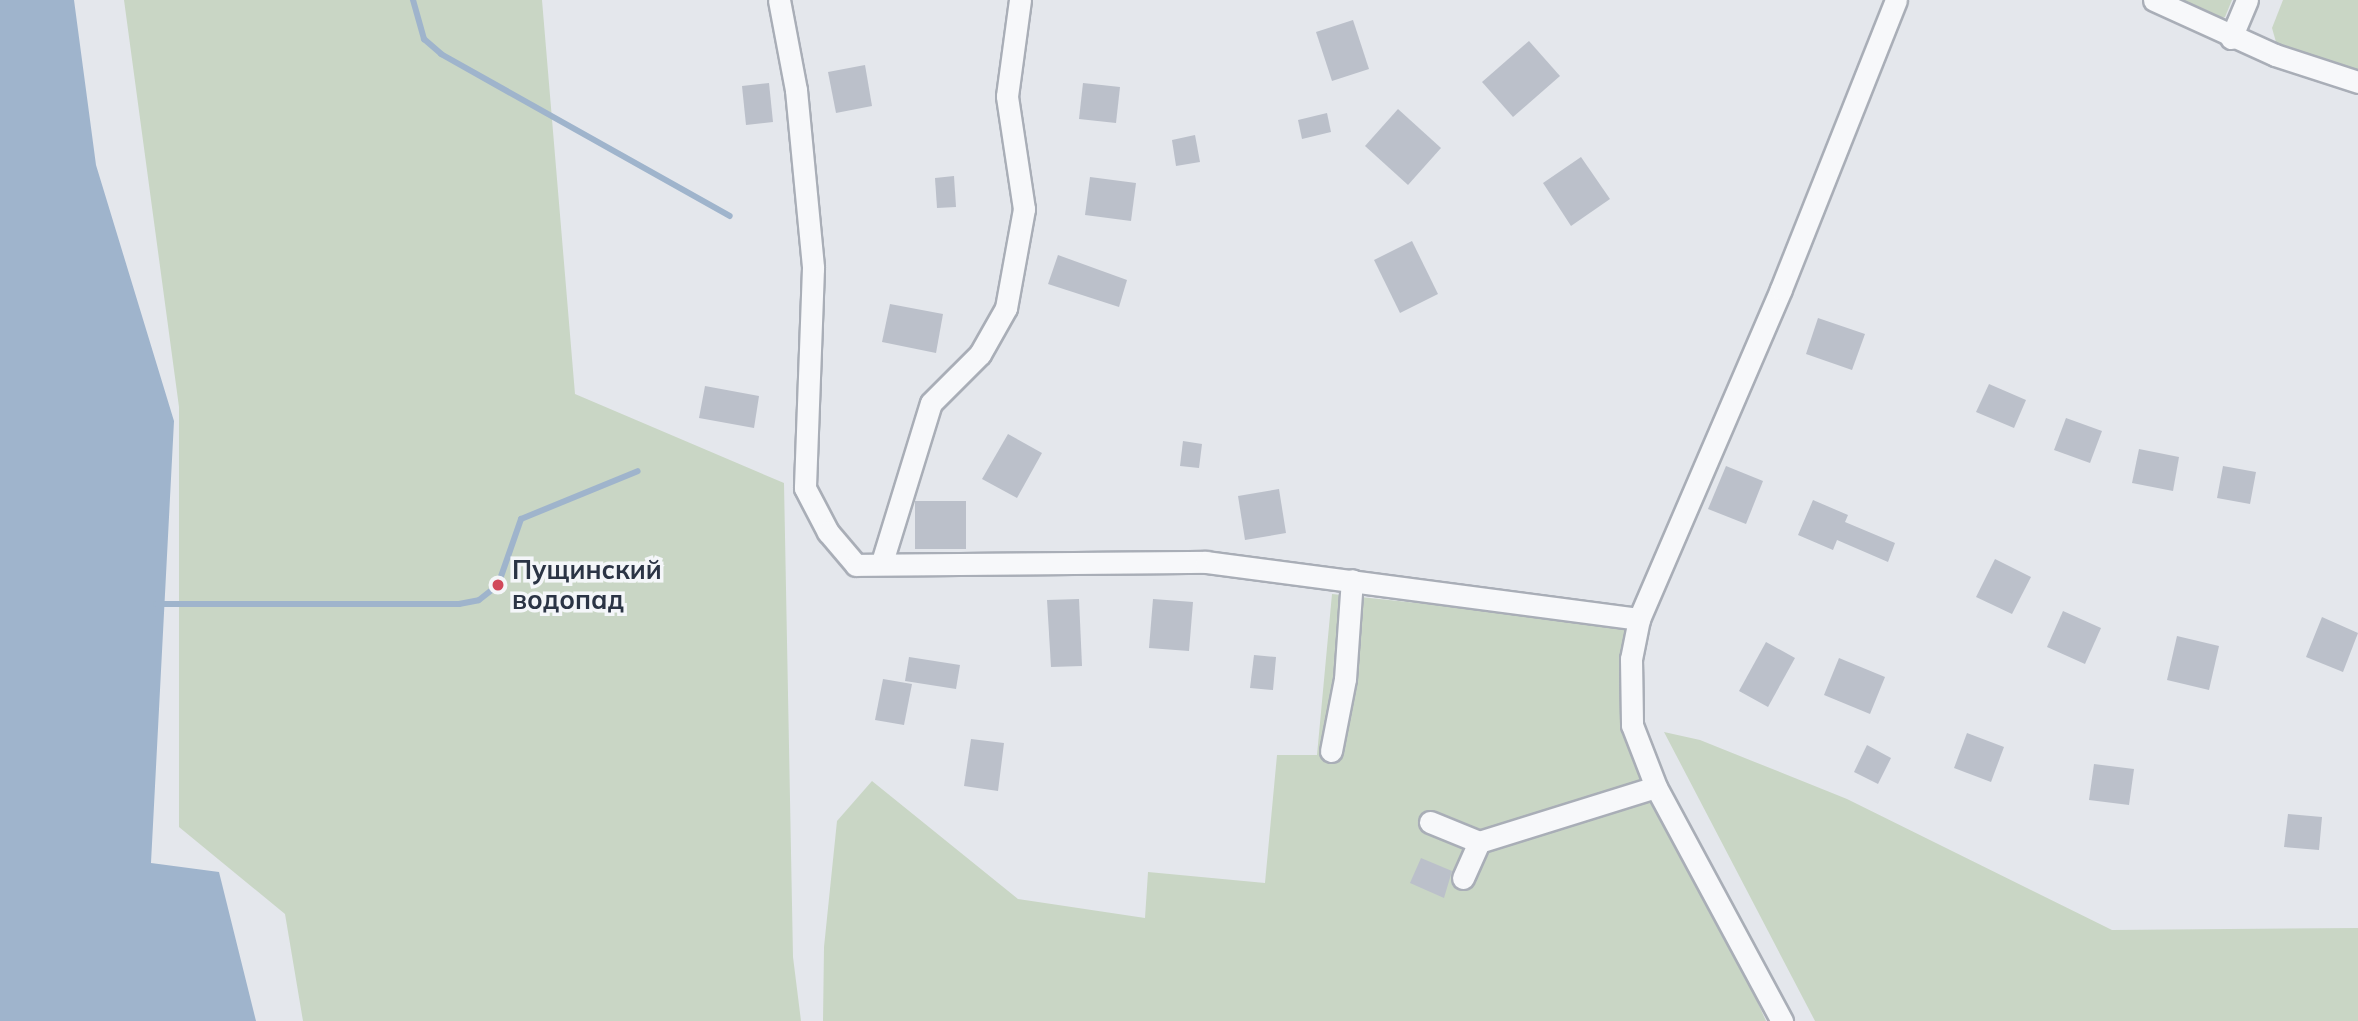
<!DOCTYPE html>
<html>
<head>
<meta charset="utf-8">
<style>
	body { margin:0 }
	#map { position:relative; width:2358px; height:1021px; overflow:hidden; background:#e4e7ec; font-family:Mulish,sans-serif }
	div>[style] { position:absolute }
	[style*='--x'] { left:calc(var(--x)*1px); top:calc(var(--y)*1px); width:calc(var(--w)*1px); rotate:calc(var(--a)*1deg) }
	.green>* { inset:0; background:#c9d6c5 }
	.water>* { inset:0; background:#9fb4cc }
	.stream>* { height:6px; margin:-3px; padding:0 3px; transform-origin:3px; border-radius:3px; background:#9fb4cc }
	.building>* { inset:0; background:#bbc0ca }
	.roads { filter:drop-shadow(2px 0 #a9aeb7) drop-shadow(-2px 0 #a9aeb7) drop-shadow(0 2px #a9aeb7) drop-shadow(0 -2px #a9aeb7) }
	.street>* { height:21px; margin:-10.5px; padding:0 10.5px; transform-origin:10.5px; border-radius:10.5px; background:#f7f8fa }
	.dots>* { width:19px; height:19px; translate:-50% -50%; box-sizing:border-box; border:4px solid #f4f6f9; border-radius:50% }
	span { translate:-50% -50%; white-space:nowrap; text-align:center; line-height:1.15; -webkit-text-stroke:7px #f4f6f9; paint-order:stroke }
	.poi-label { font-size:26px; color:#2b3445; font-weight:700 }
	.left { translate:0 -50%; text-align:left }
</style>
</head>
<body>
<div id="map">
	<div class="green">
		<i style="clip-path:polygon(124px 0,542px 0,575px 394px,784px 483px,793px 957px,801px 1021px,303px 1021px,285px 914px,179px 827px,179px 407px)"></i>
		<i style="clip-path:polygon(2172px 0,2232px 0,2225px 17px,2215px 21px)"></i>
		<i style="clip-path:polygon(2283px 0,2358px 0,2358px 72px,2286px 52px,2276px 42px,2272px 28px)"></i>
		<i style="clip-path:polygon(1332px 594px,1636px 626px,1633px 725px,1766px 1021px,823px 1021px,824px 947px,837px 821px,872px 781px,1018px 899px,1145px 918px,1148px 872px,1265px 883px,1277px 755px,1317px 755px)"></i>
		<i style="clip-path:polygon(1664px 732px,1700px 740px,1847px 799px,2112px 930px,2358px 928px,2358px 1021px,1815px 1021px)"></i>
	</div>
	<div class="water">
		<i style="clip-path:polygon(0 0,74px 0,96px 165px,174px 421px,151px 863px,219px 872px,256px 1021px,0 1021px)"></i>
	</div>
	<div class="stream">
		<i style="--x:413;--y:0;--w:41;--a:74.2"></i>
		<i style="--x:424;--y:39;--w:23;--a:41"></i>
		<i style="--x:441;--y:54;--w:331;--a:29.3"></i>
		<i style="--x:156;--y:604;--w:303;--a:0"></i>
		<i style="--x:459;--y:604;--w:20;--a:-11"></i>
		<i style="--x:479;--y:600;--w:24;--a:-38"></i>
		<i style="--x:498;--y:585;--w:70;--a:-70.8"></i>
		<i style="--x:521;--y:519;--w:126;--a:-22.3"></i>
	</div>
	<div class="building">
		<i style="clip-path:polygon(1353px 20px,1369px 69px,1332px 81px,1316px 32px)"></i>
		<i style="clip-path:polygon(1529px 41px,1560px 76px,1513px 117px,1482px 82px)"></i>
		<i style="clip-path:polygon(865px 65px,872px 106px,836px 113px,828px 72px)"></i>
		<i style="clip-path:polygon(769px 83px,773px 122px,746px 125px,742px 86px)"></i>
		<i style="clip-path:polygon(1083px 83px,1120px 87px,1116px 123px,1079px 119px)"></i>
		<i style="clip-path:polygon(1398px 109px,1441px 148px,1408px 185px,1365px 146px)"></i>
		<i style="clip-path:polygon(1327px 113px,1331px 132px,1302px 139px,1298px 120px)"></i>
		<i style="clip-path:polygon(1195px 135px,1200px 162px,1176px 166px,1172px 140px)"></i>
		<i style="clip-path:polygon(1581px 157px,1610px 199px,1571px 226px,1543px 183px)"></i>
		<i style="clip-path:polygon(954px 176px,956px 207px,937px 208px,935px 178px)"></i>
		<i style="clip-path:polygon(1090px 177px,1136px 183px,1131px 221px,1085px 215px)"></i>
		<i style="clip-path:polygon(1412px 241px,1438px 294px,1400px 313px,1374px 260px)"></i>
		<i style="clip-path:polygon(1058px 255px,1127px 280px,1119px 307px,1048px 284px)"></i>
		<i style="clip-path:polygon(890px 304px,943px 314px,936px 353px,882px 342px)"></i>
		<i style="clip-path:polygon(1818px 318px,1865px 334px,1852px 370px,1806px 354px)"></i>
		<i style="clip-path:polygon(1989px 384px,2026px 400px,2014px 428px,1976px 412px)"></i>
		<i style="clip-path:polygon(705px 386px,759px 396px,754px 428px,699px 418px)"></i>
		<i style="clip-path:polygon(2066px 418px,2102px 431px,2090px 463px,2054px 450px)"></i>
		<i style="clip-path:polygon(1008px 434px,1042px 453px,1017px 498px,982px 479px)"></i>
		<i style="clip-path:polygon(1183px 441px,1202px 444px,1199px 468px,1180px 466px)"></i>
		<i style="clip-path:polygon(2139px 449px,2179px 457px,2173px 491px,2132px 483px)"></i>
		<i style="clip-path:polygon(1726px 466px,1763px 481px,1746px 524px,1708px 509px)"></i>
		<i style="clip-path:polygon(2223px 466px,2256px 472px,2250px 504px,2217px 498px)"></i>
		<i style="clip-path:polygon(1279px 489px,1286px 533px,1245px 540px,1238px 496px)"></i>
		<i style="clip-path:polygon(1813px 500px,1848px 515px,1845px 522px,1895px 543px,1888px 562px,1837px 540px,1833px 550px,1798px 535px)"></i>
		<i style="clip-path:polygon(915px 501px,966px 501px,966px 549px,915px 549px)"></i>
		<i style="clip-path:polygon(1995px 559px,2031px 577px,2012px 614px,1976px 597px)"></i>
		<i style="clip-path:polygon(1079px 599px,1082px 666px,1051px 667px,1047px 600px)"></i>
		<i style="clip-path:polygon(1153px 599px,1193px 602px,1189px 651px,1149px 648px)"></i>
		<i style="clip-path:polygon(2063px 611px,2101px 628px,2085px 664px,2047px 647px)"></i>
		<i style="clip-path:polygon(2322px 617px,2358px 633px,2343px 672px,2306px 657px)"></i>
		<i style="clip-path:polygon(2177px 636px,2219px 646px,2209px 690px,2167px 680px)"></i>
		<i style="clip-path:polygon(1766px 642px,1795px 658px,1768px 707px,1739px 691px)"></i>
		<i style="clip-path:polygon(1254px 655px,1276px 657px,1273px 690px,1250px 688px)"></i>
		<i style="clip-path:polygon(909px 657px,960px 665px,956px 689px,905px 681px)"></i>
		<i style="clip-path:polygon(1839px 658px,1885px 677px,1870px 714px,1824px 695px)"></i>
		<i style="clip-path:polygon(883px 679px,912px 684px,904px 725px,875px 720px)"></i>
		<i style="clip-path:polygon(1967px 733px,2004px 747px,1991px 782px,1954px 768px)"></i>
		<i style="clip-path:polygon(971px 739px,1004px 743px,998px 791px,964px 786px)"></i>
		<i style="clip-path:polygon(1867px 745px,1891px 758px,1878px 784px,1854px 772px)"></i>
		<i style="clip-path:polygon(2094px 764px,2134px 769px,2129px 805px,2089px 800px)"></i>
		<i style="clip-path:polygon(2288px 814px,2322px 817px,2319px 850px,2284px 847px)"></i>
		<i style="clip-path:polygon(1421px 858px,1452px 871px,1444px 898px,1410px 883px)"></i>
	</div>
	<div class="roads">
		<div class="street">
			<i style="--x:779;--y:0;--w:92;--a:79.3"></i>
			<i style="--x:796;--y:90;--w:179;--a:84.5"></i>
			<i style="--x:813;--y:268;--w:220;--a:92.1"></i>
			<i style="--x:805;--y:488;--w:50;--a:62.4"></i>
			<i style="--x:828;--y:532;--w:43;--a:49.7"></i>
			<i style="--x:856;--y:565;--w:350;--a:-0.5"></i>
			<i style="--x:1206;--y:562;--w:437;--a:7.5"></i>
			<i style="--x:1639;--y:619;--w:359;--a:-66.7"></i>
			<i style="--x:1781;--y:289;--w:311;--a:-68.3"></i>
			<i style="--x:2154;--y:0;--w:133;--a:24.4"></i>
			<i style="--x:2275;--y:55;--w:87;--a:18"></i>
			<i style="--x:2231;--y:38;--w:41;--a:-67.2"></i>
			<i style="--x:882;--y:562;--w:166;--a:-72.9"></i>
			<i style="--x:931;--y:403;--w:69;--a:-45"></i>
			<i style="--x:980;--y:354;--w:53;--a:-60.5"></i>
			<i style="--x:1006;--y:308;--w:101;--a:-79.7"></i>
			<i style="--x:1024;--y:209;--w:114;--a:-98.6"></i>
			<i style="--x:1007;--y:96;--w:97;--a:-82.3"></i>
			<i style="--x:1639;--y:619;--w:41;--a:101.3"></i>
			<i style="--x:1631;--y:659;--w:66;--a:89.1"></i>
			<i style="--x:1632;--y:725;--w:66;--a:68.8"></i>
			<i style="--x:1656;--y:787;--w:266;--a:61.7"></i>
			<i style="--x:1331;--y:751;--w:73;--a:-79"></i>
			<i style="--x:1345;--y:679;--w:99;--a:-86"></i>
			<i style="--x:1430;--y:822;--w:53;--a:22.2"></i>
			<i style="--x:1463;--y:878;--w:39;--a:-66"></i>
			<i style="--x:1479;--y:842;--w:185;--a:-17.3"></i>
		</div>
	</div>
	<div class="dots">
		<i style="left:498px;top:585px;background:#d1495b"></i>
	</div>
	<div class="poi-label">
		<span class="left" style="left:512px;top:585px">Пущинский<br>водопад</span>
	</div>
</div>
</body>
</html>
